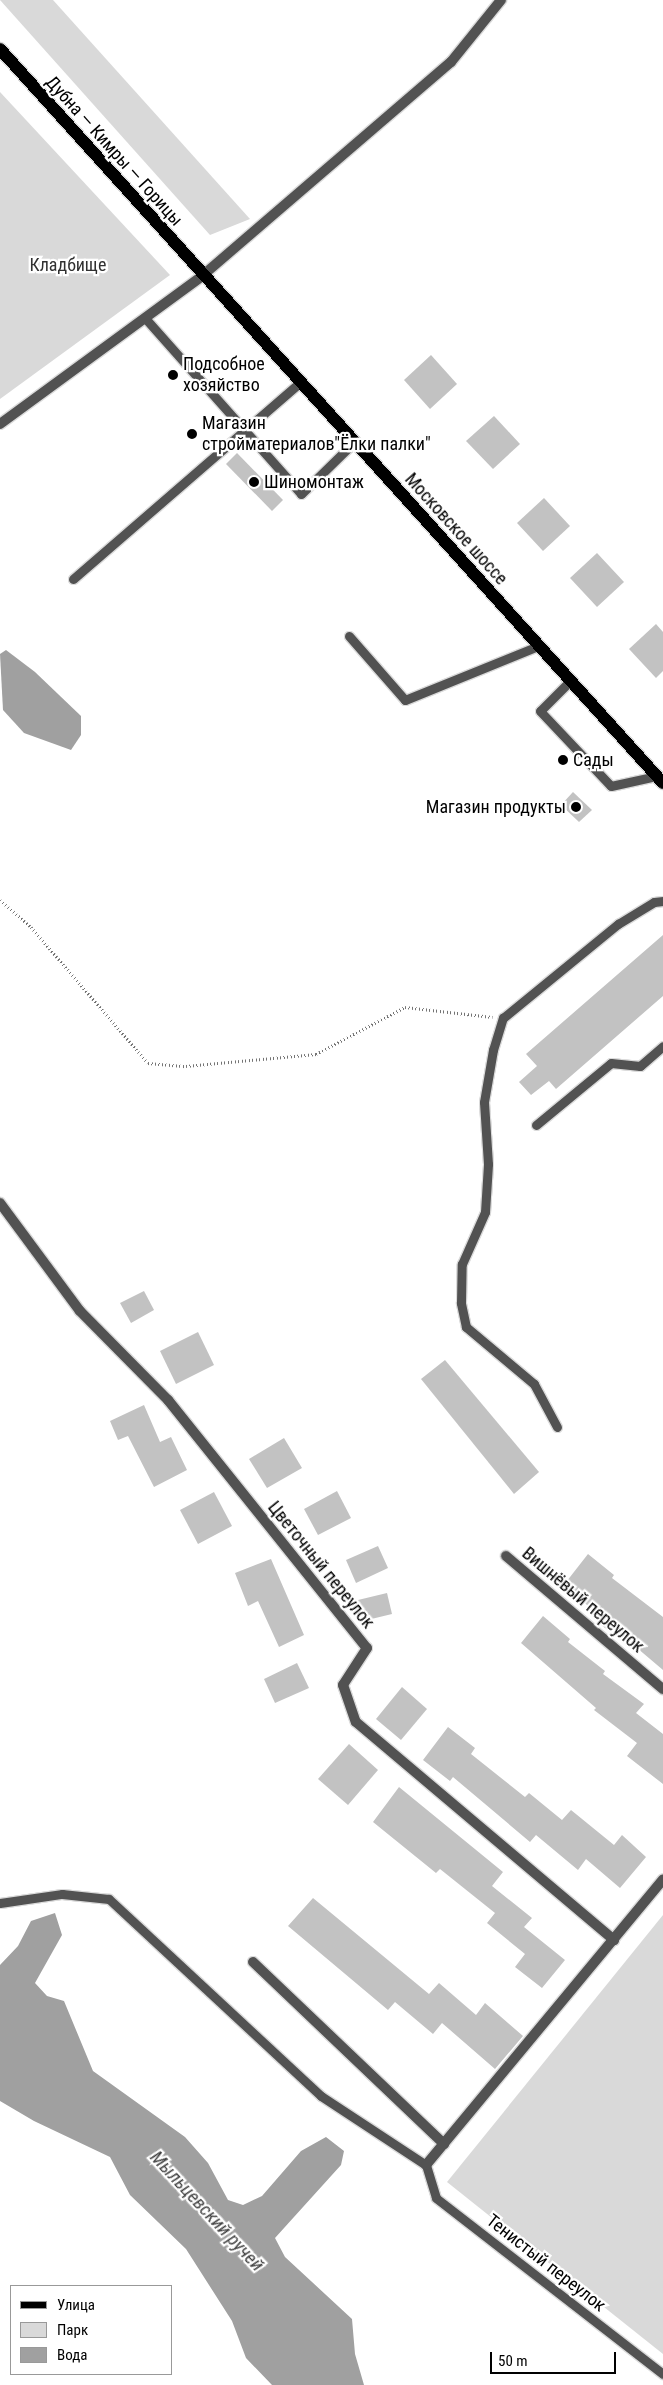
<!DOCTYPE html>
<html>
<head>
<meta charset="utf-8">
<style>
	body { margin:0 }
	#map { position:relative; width:663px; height:2385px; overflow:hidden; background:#fff; font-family:"Roboto Condensed",sans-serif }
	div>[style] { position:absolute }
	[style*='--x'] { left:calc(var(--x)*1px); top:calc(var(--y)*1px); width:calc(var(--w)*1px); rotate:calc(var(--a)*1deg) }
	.green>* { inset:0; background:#d9d9d9 }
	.water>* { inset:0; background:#a0a0a0 }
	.building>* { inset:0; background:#c2c2c2 }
	.path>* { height:3px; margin-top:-1.5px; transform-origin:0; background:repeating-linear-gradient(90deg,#747474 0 1px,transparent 0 3.5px) }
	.roads { filter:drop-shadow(1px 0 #dbdbdb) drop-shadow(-1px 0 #dbdbdb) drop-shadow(0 1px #dbdbdb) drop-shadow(0 -1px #dbdbdb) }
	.service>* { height:9px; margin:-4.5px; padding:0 4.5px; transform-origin:4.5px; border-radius:4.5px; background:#525252 }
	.minor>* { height:10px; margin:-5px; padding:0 5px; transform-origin:5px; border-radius:5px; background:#525252 }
	.primary>* { height:12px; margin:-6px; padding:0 6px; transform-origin:6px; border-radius:6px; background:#000 }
	.dots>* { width:14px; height:14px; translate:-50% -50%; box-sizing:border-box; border:2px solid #fff; border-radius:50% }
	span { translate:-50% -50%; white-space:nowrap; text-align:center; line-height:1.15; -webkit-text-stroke:4.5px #fff; paint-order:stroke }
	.street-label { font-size:18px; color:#000 }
	.park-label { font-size:18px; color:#303030 }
	.poi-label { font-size:18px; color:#000 }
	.left { translate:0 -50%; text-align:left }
	.right { translate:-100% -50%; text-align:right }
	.water-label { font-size:19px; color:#414141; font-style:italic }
	.legend { position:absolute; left:10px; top:2285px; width:162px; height:90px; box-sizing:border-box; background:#fff; border:1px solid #999; margin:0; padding:6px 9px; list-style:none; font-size:15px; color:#000 }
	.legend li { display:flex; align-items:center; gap:10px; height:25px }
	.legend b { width:25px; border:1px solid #999 }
	.scale { position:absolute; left:490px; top:2352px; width:126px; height:22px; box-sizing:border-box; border:2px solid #000; border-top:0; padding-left:6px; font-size:15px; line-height:18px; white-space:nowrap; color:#000; -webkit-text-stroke:4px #fff; paint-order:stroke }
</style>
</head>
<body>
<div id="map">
	<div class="green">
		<i style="clip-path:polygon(0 0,53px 0,250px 219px,210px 235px)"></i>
		<i style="clip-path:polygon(0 92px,170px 275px,0 399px)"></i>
		<i style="clip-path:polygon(663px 1915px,663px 2354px,447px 2182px)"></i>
	</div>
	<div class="water">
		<i style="clip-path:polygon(6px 650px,35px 672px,81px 716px,81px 735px,71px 750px,24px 733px,3px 710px,0 654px)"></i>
		<i style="clip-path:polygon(55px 1913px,62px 1935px,35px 1983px,47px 1996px,64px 2001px,93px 2071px,185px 2137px,208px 2163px,228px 2200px,243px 2205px,262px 2196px,301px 2151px,326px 2137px,344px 2151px,341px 2165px,275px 2238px,285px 2257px,352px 2319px,355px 2354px,364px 2385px,272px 2385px,246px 2358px,232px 2321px,186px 2249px,130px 2195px,110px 2157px,34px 2121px,0 2101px,0 1965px,18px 1946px,31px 1921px)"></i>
	</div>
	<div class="building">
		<i style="clip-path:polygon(431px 355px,457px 384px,430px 409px,404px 380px)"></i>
		<i style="clip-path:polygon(494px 416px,520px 444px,493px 469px,466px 441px)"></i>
		<i style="clip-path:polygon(237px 453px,283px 500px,272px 511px,226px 464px)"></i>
		<i style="clip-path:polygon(544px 498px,570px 526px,543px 551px,517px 523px)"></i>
		<i style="clip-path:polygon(597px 553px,624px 582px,597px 607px,570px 578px)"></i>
		<i style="clip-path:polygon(656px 624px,663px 632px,663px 671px,656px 678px,629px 649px)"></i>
		<i style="clip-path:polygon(573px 792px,592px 810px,579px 822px,561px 805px)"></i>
		<i style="clip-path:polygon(663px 935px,663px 996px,556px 1089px,549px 1081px,531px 1095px,519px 1082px,537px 1066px,526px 1054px)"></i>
		<i style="clip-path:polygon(144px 1291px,154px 1310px,131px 1323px,120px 1303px)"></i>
		<i style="clip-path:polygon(198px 1332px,214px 1365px,176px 1384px,160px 1351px)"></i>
		<i style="clip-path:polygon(445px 1360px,539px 1472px,514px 1494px,421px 1379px)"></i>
		<i style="clip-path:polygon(144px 1405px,160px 1442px,171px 1437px,187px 1470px,154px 1487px,128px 1436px,118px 1440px,110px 1421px)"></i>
		<i style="clip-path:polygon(284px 1438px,302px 1468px,267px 1488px,249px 1459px)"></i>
		<i style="clip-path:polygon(337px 1491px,351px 1518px,318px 1535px,304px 1509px)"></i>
		<i style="clip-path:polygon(214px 1492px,232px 1526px,198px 1544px,180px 1510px)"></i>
		<i style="clip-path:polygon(378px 1546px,388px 1568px,356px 1583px,346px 1560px)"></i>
		<i style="clip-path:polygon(588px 1554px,614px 1575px,612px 1578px,663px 1617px,663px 1670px,630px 1642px,628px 1645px,597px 1622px,601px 1616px,563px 1586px)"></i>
		<i style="clip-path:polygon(271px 1559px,304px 1635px,279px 1647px,258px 1601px,248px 1606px,235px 1573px)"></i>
		<i style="clip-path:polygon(387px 1593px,392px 1614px,363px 1621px,358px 1600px)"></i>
		<i style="clip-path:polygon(543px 1616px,570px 1639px,568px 1642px,605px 1671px,603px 1674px,644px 1704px,636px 1713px,663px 1734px,663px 1784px,627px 1756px,637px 1743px,594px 1710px,596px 1708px,521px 1643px)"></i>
		<i style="clip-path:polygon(297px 1663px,309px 1688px,275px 1703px,264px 1679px)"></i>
		<i style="clip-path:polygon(402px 1687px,427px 1709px,401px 1740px,376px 1719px)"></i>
		<i style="clip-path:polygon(448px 1727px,475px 1748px,471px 1754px,525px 1797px,529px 1793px,562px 1820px,571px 1810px,614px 1845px,622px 1835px,646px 1857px,620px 1888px,586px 1859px,578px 1870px,536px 1835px,530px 1842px,453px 1777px,450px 1781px,423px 1760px)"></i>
		<i style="clip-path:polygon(349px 1744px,378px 1770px,348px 1805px,318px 1779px)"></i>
		<i style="clip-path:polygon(399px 1787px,503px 1872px,492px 1886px,532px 1918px,524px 1927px,565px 1960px,542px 1988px,515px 1967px,525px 1954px,487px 1923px,495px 1913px,440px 1869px,436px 1873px,373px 1822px)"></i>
		<i style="clip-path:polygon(313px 1898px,429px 1994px,439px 1983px,476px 2015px,485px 2003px,523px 2036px,495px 2069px,442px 2023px,433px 2034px,395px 2002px,388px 2010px,288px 1926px)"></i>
	</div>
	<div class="path">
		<i style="--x:0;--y:900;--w:41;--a:41.1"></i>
		<i style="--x:31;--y:927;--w:179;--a:49.3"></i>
		<i style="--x:148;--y:1063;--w:38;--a:5"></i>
		<i style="--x:186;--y:1066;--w:131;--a:-5.3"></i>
		<i style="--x:316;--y:1054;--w:101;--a:-27.8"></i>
		<i style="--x:405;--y:1007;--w:88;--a:6.6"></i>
	</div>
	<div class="roads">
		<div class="service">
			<i style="--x:145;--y:318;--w:235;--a:48.4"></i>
			<i style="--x:301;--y:494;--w:73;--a:-44.4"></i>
			<i style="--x:73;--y:579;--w:299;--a:-40.9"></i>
			<i style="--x:349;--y:636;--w:85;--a:48.8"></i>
			<i style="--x:405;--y:700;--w:144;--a:-22.1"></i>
			<i style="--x:570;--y:681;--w:42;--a:135"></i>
			<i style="--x:540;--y:711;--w:103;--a:46.6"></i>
			<i style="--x:611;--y:786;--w:46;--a:-12.5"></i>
			<i style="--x:536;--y:1125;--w:97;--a:-39.6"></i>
			<i style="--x:611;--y:1063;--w:29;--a:6"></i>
			<i style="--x:640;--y:1066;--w:30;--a:-41"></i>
			<i style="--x:557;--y:1427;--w:49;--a:-118.1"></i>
			<i style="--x:534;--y:1384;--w:89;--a:-140"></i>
			<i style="--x:466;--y:1327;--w:25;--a:-102"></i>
			<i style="--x:461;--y:1303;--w:39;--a:-89"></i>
			<i style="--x:462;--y:1264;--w:57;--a:-66.1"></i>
			<i style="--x:485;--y:1212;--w:48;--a:-86.4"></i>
			<i style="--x:488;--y:1164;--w:62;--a:-93.7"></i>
			<i style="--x:484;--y:1102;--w:53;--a:-80.2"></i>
			<i style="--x:493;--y:1050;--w:34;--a:-73"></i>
			<i style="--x:503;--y:1018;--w:149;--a:-39.3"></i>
			<i style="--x:618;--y:924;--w:42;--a:-31.4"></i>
			<i style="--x:654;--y:902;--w:9;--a:-6"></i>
			<i style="--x:0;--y:1903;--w:63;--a:-8.3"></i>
			<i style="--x:62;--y:1894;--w:47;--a:6.1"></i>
			<i style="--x:109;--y:1899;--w:289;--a:42.9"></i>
			<i style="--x:321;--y:2096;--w:126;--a:33.3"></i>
			<i style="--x:426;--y:2165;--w:34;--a:73"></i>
			<i style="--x:436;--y:2198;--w:287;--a:37.8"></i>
		</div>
		<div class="minor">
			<i style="--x:0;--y:424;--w:250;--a:-36.2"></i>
			<i style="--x:202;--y:276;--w:328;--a:-40.7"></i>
			<i style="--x:451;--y:62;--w:80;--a:-51.1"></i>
			<i style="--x:0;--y:1203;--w:134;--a:53.5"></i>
			<i style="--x:80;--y:1311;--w:125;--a:45.3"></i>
			<i style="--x:168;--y:1400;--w:318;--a:51.3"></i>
			<i style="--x:367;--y:1648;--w:44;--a:123"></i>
			<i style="--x:343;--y:1685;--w:39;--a:71"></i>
			<i style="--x:356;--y:1722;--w:338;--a:40.2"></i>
			<i style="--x:506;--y:1556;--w:206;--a:40.3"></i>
			<i style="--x:253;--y:1962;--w:264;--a:43.6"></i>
			<i style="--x:426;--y:2165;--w:371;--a:-50.3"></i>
		</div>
		<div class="primary">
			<i style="--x:0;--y:49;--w:989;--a:47.91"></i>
		</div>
	</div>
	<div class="dots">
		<i style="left:173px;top:375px;background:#000"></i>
		<i style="left:192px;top:434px;background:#000"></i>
		<i style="left:254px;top:482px;background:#000"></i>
		<i style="left:563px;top:760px;background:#000"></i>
		<i style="left:576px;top:807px;background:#000"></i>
	</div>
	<div class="street-label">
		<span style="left:114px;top:151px;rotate:48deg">Дубна — Кимры — Горицы</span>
		<span style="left:456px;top:529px;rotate:48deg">Московское шоссе</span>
		<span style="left:321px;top:1565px;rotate:51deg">Цветочный переулок</span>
		<span style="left:583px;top:1600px;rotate:40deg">Вишнёвый переулок</span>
		<span style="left:546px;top:2263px;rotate:38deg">Тенистый переулок</span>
	</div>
	<div class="park-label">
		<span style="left:68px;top:265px">Кладбище</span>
	</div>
	<div class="poi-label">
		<span class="left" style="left:183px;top:375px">Подсобное<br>хозяйство</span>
		<span class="left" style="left:202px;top:434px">Магазин<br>стройматериалов"Ёлки палки"</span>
		<span class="left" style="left:264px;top:482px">Шиномонтаж</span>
		<span class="left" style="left:573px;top:760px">Сады</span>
		<span class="right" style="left:566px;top:807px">Магазин продукты</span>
	</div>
	<div class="water-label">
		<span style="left:207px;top:2211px;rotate:47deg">Мыльцевский ручей</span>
	</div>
	<ul class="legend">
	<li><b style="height:6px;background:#000"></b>Улица</li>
	<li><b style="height:14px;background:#d9d9d9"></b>Парк</li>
	<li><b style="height:14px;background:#a0a0a0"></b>Вода</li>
	</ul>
	<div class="scale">50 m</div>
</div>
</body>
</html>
